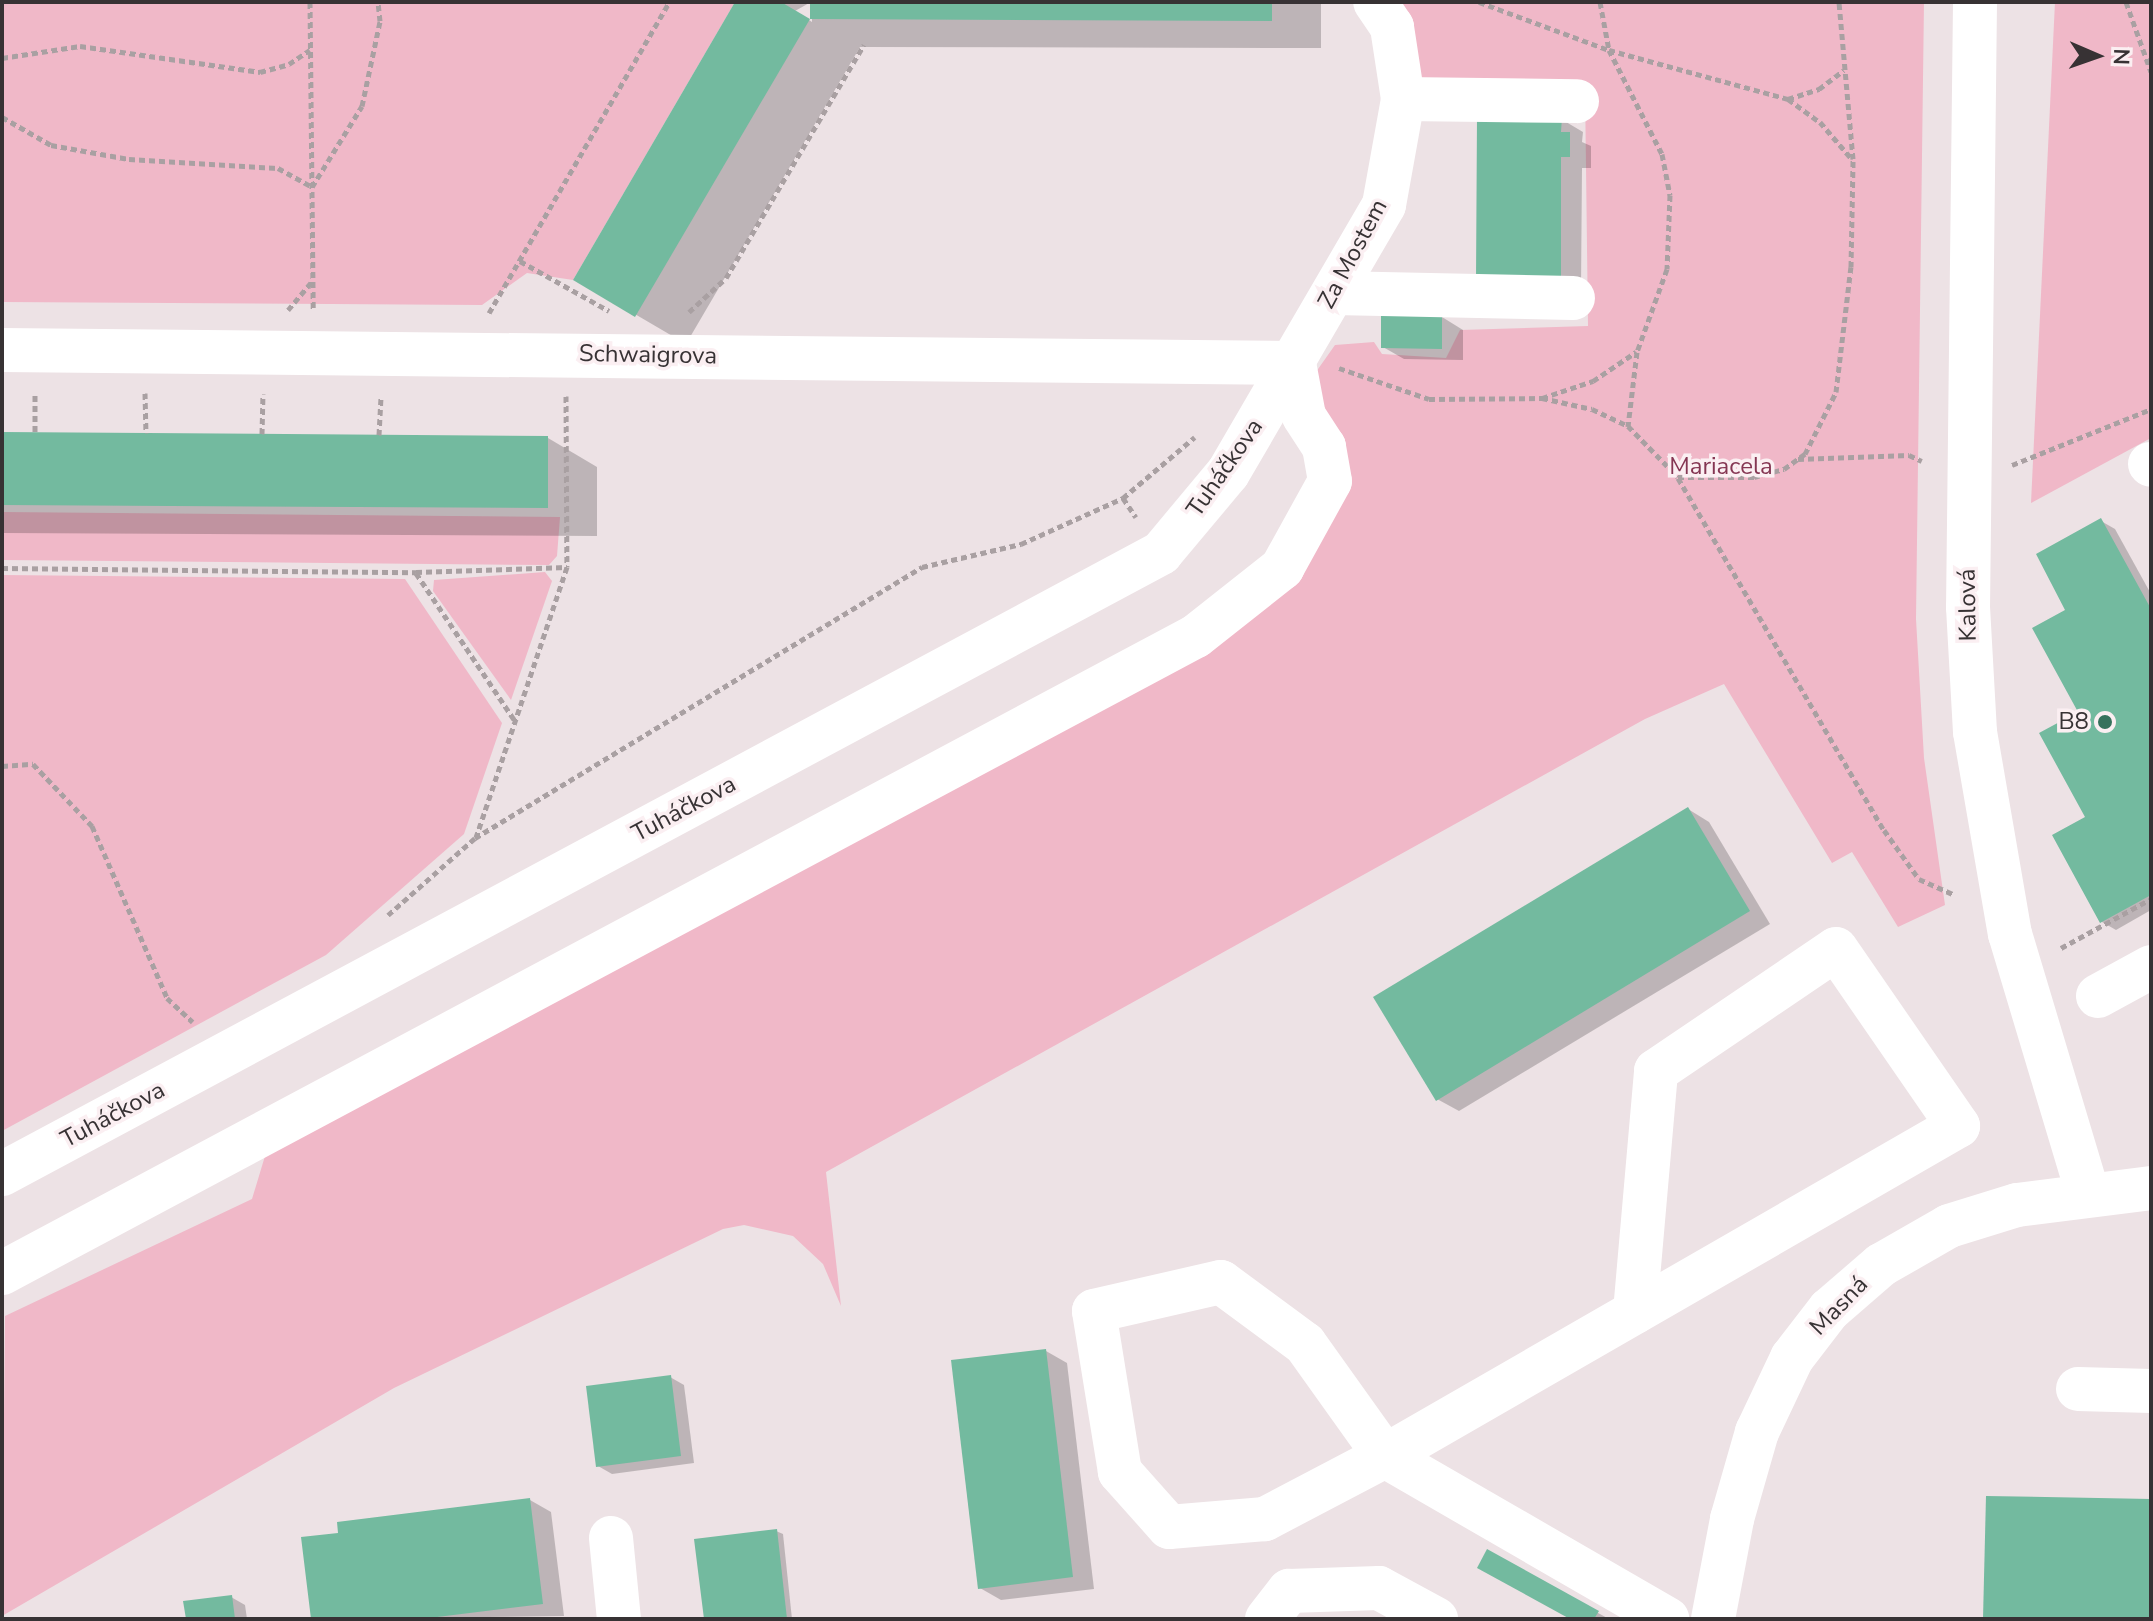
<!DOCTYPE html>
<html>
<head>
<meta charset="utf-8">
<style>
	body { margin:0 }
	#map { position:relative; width:2153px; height:1621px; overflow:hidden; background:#ede2e5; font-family:"Nunito Sans",sans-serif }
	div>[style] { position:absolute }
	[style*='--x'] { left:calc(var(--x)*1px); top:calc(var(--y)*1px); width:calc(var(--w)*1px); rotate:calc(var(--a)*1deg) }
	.green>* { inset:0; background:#f0b8c8 }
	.shadow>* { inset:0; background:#0003 }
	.building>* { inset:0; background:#73ba9f }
	.path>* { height:5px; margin-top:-2.5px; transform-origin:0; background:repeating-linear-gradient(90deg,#a9a0a2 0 6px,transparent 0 10px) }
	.minor>* { height:44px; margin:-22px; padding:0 22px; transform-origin:22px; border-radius:22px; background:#fff }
	.dots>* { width:22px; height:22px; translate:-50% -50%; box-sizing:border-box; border:4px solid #fbeff2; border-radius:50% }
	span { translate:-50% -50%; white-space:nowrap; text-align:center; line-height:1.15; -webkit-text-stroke:7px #fbeff2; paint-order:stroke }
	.street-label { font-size:24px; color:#373234 }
	.park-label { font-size:24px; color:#853653 }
	.poi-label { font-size:24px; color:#373234 }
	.right { translate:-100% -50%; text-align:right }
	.frame { position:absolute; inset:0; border:4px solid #373234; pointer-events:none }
	.north { position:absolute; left:2057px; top:16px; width:80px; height:80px; -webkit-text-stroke:6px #fbeff2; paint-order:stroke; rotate:92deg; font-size:22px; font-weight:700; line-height:32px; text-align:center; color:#373234 }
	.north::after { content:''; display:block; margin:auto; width:28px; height:36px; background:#373234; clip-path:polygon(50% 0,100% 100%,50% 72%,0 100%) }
</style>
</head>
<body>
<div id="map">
	<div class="green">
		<i style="clip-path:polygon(2px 2px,735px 2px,573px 280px,527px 273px,482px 305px,2px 302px)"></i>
		<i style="clip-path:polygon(1397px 2px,1924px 2px,1916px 619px,1924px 758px,1945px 905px,1898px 927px,1852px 852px,1832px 863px,1724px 684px,1645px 719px,826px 1172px,841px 1306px,823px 1264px,793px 1236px,744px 1225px,723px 1229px,394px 1388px,2px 1616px,5px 1316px,252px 1199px,265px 1156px,1220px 639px,1334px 510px,1311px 379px,1335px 345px,1374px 342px,1382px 354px,1446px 358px,1460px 330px,1588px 326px,1585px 88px,1421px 89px)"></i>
		<i style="clip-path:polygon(2055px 2px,2151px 2px,2151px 438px,2031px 503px)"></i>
		<i style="clip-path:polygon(2px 512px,560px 517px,557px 556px,549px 565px,2px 560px)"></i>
		<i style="clip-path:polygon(545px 572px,552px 581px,511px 700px,433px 591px,434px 580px)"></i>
		<i style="clip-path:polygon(2px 575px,405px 579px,502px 723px,464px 834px,326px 955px,2px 1131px)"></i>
	</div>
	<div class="shadow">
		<i style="clip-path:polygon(737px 2px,811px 2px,795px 11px,812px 22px,812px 2px,1321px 2px,1321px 48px,860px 47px,686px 344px,575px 279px)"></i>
		<i style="clip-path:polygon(1561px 119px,1583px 132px,1582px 142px,1591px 146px,1591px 168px,1582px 168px,1581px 290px,1499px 290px)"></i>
		<i style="clip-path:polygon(1442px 317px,1463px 330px,1463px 360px,1404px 359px,1383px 347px)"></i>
		<i style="clip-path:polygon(2px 433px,548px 438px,597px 467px,597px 536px,2px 533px)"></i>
		<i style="clip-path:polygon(2101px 521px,2115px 529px,2151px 594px,2151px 910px,2116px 930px,2102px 922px,2068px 611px)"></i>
		<i style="clip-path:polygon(1688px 809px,1709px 822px,1770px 924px,1459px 1111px,1437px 1099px)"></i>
		<i style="clip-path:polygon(1046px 1351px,1067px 1363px,1094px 1589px,1001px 1600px,980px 1588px)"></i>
		<i style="clip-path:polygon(670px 1377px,684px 1385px,694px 1463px,612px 1474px,598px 1466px)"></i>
		<i style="clip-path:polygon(530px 1500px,551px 1512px,564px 1616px,313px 1619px)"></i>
		<i style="clip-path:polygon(776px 1531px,783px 1534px,792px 1619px,706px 1619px)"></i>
		<i style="clip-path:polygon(1487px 1552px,1609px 1619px,1573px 1619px)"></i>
		<i style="clip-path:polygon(231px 1597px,245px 1605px,247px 1619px,188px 1619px)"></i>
	</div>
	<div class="building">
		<i style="clip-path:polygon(735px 2px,781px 2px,810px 19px,635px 317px,573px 280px)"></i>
		<i style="clip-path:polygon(810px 2px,1272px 2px,1272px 21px,810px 19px)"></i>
		<i style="clip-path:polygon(1477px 116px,1562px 117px,1561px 132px,1570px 132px,1570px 157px,1561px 157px,1561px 279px,1476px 279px)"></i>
		<i style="clip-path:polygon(1442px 315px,1442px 349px,1381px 348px,1381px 316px)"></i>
		<i style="clip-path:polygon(2px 432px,548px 436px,548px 508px,2px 505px)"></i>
		<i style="clip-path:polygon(2101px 518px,2151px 609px,2151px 895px,2100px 923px,2052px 835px,2085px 817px,2039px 733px,2078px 712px,2032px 628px,2065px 610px,2036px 554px)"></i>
		<i style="clip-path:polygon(1688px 807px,1750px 911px,1436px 1101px,1373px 997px)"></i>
		<i style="clip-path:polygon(1046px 1349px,1073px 1577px,978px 1589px,951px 1360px)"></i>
		<i style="clip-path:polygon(671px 1375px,681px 1456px,596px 1467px,586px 1386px)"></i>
		<i style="clip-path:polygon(1986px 1496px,2151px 1499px,2151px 1619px,1983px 1619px)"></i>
		<i style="clip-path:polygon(530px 1498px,543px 1604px,421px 1619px,311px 1619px,301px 1537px,338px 1533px,337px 1522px)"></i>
		<i style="clip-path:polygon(777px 1529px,787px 1619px,704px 1619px,694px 1539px)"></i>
		<i style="clip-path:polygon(1487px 1549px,1599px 1611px,1594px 1619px,1570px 1619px,1477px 1568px)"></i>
		<i style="clip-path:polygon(232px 1595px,235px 1619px,186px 1619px,183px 1601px)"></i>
	</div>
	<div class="path">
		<i style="--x:310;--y:2;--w:307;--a:89.4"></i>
		<i style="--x:1479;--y:2;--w:139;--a:20.3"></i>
		<i style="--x:1609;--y:50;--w:186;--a:15.3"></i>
		<i style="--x:1788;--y:99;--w:39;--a:36"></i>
		<i style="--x:1820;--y:122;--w:48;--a:49.3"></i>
		<i style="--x:1600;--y:2;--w:49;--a:79.4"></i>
		<i style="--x:1609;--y:50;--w:117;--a:63"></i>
		<i style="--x:1662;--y:154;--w:42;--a:79"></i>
		<i style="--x:1670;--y:195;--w:74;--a:92.3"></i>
		<i style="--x:1667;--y:269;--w:88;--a:109.9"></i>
		<i style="--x:1637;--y:352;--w:75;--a:96.9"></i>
		<i style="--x:2126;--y:2;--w:74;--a:70.3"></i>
		<i style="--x:2;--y:58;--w:79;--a:-8.7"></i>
		<i style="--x:80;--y:46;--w:182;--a:8.2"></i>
		<i style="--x:260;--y:72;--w:30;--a:-15"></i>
		<i style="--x:289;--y:64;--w:25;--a:-34"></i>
		<i style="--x:1788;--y:99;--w:33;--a:-18"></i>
		<i style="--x:1819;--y:89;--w:31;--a:-37"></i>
		<i style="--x:2;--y:117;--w:56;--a:29.7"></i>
		<i style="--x:51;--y:145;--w:79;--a:10.2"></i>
		<i style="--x:129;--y:159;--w:149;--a:3.5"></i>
		<i style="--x:278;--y:168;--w:39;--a:29"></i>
		<i style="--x:312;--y:187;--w:95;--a:-58.3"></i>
		<i style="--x:362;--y:106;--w:87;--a:-78"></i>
		<i style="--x:380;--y:21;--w:19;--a:-96"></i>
		<i style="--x:520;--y:261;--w:102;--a:29.3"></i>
		<i style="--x:288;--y:310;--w:38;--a:-50"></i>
		<i style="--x:689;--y:312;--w:50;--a:-42.6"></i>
		<i style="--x:726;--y:278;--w:271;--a:-59.4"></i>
		<i style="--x:489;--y:313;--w:359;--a:-59.9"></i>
		<i style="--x:1339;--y:368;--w:95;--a:19"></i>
		<i style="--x:1429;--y:399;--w:113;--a:-0.5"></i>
		<i style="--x:1542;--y:398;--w:51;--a:12.4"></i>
		<i style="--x:1592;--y:409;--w:40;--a:25"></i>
		<i style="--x:1628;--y:426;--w:71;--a:45.6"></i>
		<i style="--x:1678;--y:477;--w:76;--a:0"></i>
		<i style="--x:1754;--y:477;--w:31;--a:-15"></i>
		<i style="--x:1784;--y:469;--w:26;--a:-36"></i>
		<i style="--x:1805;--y:454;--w:69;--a:-63.4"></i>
		<i style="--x:1836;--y:392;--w:126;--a:-83.2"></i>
		<i style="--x:1851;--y:267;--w:108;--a:-88.9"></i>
		<i style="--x:1853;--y:159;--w:158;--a:-95.1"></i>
		<i style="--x:145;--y:393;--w:40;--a:88.6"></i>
		<i style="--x:566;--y:396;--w:171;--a:89.7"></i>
		<i style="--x:1542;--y:398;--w:54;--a:-18.4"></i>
		<i style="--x:1593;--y:381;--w:52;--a:-34"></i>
		<i style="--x:35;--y:432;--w:39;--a:-90"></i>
		<i style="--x:262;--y:434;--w:40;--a:-88.6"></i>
		<i style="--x:379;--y:435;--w:37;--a:-87"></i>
		<i style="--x:1798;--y:459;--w:111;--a:-2.1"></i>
		<i style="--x:1909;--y:455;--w:14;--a:25"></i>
		<i style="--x:2012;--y:465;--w:150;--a:-21.9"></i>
		<i style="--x:1678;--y:478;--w:408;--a:59.7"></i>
		<i style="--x:1884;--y:830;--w:60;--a:54.5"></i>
		<i style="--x:1919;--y:879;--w:39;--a:24"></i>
		<i style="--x:1123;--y:498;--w:23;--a:56"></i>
		<i style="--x:2;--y:568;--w:414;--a:0.6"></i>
		<i style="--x:416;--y:572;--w:151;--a:-1.9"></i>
		<i style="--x:567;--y:567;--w:285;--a:108.6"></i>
		<i style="--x:416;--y:573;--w:178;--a:56.2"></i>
		<i style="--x:2;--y:766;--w:31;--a:-4"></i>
		<i style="--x:33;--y:764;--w:86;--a:46.4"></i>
		<i style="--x:92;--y:826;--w:188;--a:66.4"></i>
		<i style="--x:167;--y:998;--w:35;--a:43"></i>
		<i style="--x:388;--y:915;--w:116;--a:-41.5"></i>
		<i style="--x:475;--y:838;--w:523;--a:-31.23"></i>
		<i style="--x:922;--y:567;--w:102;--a:-13.1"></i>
		<i style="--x:1021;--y:544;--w:112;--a:-24.3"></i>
		<i style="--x:1123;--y:498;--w:94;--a:-40.3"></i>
		<i style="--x:2061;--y:948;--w:102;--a:-28.6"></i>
	</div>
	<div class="minor">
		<i style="--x:1975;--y:2;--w:605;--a:90.66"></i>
		<i style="--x:1968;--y:607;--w:125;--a:86.8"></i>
		<i style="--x:1975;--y:732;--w:205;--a:80.2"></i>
		<i style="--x:2010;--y:934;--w:271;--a:73.3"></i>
		<i style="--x:1403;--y:99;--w:174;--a:0.7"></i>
		<i style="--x:1334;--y:293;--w:239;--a:1.2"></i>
		<i style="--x:2;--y:350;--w:1292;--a:0.58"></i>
		<i style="--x:2150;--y:464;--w:1;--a:45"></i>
		<i style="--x:2098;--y:996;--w:60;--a:-28.7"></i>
		<i style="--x:2;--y:1174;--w:1315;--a:-28.18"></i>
		<i style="--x:1161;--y:553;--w:104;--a:-50.1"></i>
		<i style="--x:1228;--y:473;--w:310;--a:-59.8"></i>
		<i style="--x:1384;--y:205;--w:108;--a:-79.8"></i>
		<i style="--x:1403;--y:99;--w:73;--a:-98.7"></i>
		<i style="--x:1392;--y:27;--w:30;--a:-124"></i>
		<i style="--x:2;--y:1273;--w:1353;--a:-28.08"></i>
		<i style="--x:1196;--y:636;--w:110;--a:-38.3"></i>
		<i style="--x:1282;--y:568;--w:99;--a:-61.1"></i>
		<i style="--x:1330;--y:481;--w:35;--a:-100"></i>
		<i style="--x:1324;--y:447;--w:37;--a:-123"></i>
		<i style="--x:1304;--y:416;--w:54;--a:-100.7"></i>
		<i style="--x:1221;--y:1282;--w:104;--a:36.4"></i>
		<i style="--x:1305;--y:1344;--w:138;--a:54.5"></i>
		<i style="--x:1385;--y:1456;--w:136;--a:152.3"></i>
		<i style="--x:1265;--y:1519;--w:96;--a:175.2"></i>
		<i style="--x:1169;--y:1527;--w:74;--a:-131.7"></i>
		<i style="--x:1120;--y:1472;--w:163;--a:-99.2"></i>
		<i style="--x:1094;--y:1311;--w:130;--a:-12.9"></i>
		<i style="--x:1635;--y:1312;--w:242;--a:-85"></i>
		<i style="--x:1656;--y:1071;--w:217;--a:-34.1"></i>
		<i style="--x:1836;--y:949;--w:215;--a:55.4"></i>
		<i style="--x:1958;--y:1126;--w:661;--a:150.06"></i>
		<i style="--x:1385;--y:1456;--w:326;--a:30"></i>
		<i style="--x:2078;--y:1389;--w:73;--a:1.6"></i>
		<i style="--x:611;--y:1538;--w:81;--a:84.4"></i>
		<i style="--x:1267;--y:1619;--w:36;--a:-52"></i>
		<i style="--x:1289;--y:1591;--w:90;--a:-1.9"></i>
		<i style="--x:1379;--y:1588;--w:65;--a:28.5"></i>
		<i style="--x:1713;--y:1619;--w:102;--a:-79.2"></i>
		<i style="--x:1732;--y:1519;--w:91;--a:-74"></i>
		<i style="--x:1757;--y:1432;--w:82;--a:-64.7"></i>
		<i style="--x:1792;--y:1358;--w:61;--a:-52.4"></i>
		<i style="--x:1829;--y:1310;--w:69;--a:-40.9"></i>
		<i style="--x:1881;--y:1265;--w:78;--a:-29.8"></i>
		<i style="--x:1949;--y:1226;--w:71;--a:-17.2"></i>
		<i style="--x:2017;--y:1205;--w:135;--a:-7.2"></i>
	</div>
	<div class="dots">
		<i style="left:2105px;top:722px;background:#36725c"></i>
	</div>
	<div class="street-label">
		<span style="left:1353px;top:254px;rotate:-62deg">Za Mostem</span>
		<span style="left:648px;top:355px;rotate:1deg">Schwaigrova</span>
		<span style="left:1225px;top:468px;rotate:-55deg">Tuháčkova</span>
		<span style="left:1968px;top:605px;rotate:-91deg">Kalová</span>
		<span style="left:684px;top:809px;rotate:-28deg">Tuháčkova</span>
		<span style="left:113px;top:1115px;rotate:-28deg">Tuháčkova</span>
		<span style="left:1839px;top:1306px;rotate:-46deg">Masná</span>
	</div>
	<div class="park-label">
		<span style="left:1721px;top:467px">Mariacela</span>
	</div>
	<div class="poi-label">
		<span class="right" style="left:2089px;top:722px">B8</span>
	</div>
	<div class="frame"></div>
	<div class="north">N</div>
</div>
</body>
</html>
